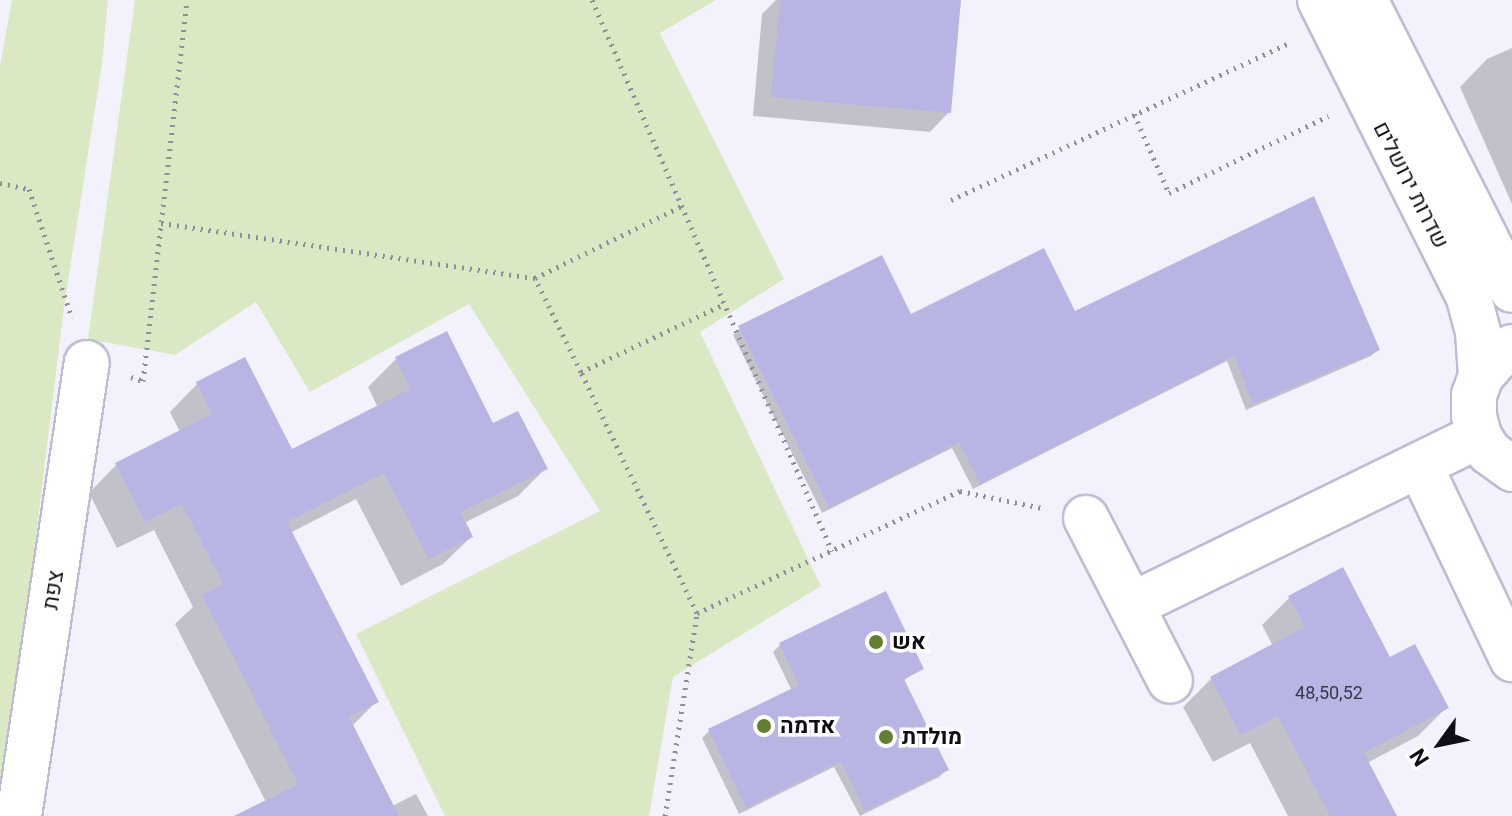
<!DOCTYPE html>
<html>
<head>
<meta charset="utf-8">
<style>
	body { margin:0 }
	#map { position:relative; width:1512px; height:816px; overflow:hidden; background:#f3f2fc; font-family:Roboto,Heebo,sans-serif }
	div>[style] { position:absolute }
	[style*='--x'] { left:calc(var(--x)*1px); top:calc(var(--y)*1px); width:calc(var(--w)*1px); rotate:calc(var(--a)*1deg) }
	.green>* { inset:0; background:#dae9c4 }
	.shadow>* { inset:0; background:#0003 }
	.building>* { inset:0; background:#b8b4e4 }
	.path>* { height:5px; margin-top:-2.5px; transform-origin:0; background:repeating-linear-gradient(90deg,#908f98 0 2px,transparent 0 8px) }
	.roads { filter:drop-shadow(2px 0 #bebcd4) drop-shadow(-2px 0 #bebcd4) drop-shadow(0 2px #bebcd4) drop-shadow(0 -2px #bebcd4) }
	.minor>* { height:44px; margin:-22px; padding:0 22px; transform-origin:22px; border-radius:22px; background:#fff }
	.dots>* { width:22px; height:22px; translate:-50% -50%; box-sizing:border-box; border:4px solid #fff; border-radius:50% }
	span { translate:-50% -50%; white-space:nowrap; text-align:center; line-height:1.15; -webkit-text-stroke:7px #fff; paint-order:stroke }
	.number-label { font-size:18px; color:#39384a }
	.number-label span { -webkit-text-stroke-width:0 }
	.street-label { font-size:22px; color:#0f0e16 }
	.poi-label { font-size:22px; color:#0f0e16; font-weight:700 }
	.left { translate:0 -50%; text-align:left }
	.north { position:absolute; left:1400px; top:704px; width:80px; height:80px; -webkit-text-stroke:6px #fff; paint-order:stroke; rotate:237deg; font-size:22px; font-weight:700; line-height:32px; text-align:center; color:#0f0e16 }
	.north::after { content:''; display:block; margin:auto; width:28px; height:36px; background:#0f0e16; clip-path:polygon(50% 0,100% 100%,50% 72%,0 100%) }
</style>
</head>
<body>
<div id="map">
	<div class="green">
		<i style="clip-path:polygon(12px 0,108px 0,102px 64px,64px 307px,31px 578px,0 779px,0 66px)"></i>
		<i style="clip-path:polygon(135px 0,716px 0,660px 33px,784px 279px,700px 332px,821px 586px,673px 677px,649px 816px,445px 816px,356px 634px,600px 511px,469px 304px,310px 392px,256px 302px,175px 355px,88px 339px)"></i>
	</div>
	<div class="shadow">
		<i style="clip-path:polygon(776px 0,959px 0,949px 112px,930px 132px,753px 116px,762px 14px)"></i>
		<i style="clip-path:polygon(1512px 48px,1512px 204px,1460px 87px,1487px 59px)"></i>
		<i style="clip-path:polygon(1074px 314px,1378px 350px,1371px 356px,1246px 410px,1227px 361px,973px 489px,952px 448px,822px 513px,733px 335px,740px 328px,910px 317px)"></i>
		<i style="clip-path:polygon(446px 334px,492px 426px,546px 468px,518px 496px,464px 523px,471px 537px,443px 564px,401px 586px,356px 499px,290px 533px,376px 702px,351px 727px,392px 806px,416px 794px,428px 816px,239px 816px,266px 802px,175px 624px,193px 607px,154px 530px,117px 548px,89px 493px,116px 465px,180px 432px,170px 412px,197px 384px,291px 452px,378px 408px,368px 387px,396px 359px)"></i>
		<i style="clip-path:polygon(1290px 597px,1389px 659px,1446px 708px,1418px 736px,1367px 763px,1395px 816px,1288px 816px,1250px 743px,1213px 762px,1183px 707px,1211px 679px,1273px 646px,1262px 625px)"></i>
		<i style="clip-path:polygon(780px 645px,922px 668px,903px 681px,946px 770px,939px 777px,860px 816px,834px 767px,739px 814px,702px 738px,709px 731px,792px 691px,773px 652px)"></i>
	</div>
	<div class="building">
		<i style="clip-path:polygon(780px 0,961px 0,951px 113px,771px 97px)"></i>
		<i style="clip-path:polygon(1314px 196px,1380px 350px,1253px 404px,1234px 356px,980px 484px,959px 442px,829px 508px,738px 326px,882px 255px,911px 314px,1044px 248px,1075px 311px)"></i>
		<i style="clip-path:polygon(447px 331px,493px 423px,518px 411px,548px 469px,461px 512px,473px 537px,429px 559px,384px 473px,287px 522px,379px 702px,349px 717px,399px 816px,234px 816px,298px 784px,202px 595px,223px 584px,182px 504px,145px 522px,115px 463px,212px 414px,196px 382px,245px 357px,292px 449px,410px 389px,395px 357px)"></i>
		<i style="clip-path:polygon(1343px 567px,1390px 657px,1415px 644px,1449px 708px,1364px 753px,1397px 816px,1330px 816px,1278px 716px,1241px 735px,1210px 677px,1305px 627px,1288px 596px)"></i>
		<i style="clip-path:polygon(886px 591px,924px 669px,904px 679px,949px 770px,865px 811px,841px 761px,746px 808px,708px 729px,799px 685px,779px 643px)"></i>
	</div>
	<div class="path">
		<i style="--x:592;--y:0;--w:601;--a:66.46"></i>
		<i style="--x:1134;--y:114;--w:86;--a:66.1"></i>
		<i style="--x:1169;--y:193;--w:177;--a:-25.8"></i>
		<i style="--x:0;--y:183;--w:30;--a:12"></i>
		<i style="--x:29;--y:189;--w:136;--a:71.6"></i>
		<i style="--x:951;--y:200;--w:375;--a:-24.9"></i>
		<i style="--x:161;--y:223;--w:378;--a:8.4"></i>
		<i style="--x:581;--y:372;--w:105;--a:-116.1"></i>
		<i style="--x:535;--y:278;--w:164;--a:-26.1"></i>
		<i style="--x:131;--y:377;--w:13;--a:18"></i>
		<i style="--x:143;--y:381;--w:384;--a:-83.4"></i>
		<i style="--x:697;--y:613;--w:267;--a:-115.7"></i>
		<i style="--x:581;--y:372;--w:158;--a:-25.4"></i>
		<i style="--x:665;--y:816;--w:206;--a:-81"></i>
		<i style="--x:697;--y:613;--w:290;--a:-24.9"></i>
		<i style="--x:960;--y:491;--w:84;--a:11.7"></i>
	</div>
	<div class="roads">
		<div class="minor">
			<i style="--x:1320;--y:0;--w:333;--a:63.4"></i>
			<i style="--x:1469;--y:298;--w:35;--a:75"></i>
			<i style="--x:1478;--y:332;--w:44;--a:86.1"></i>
			<i style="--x:1365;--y:0;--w:325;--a:63.1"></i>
			<i style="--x:1512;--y:347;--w:21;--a:143"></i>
			<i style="--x:1495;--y:360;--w:21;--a:131"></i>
			<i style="--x:1481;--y:376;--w:20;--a:110"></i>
			<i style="--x:1474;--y:395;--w:21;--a:90"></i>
			<i style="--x:1474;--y:416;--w:21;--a:76"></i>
			<i style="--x:1479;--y:436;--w:19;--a:58"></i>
			<i style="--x:1489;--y:452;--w:29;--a:36"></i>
			<i style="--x:1420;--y:466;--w:214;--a:64.5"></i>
			<i style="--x:1086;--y:518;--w:183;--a:62.7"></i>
			<i style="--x:1132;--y:605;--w:386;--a:-26"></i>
			<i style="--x:19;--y:816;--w:458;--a:-81.5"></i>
		</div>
	</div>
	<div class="dots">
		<i style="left:876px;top:642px;background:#647e31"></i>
		<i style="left:764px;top:726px;background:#647e31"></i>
		<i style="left:886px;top:737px;background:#647e31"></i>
	</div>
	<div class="number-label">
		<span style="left:1329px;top:693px">48,50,52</span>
	</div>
	<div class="street-label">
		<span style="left:1411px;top:185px;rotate:63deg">שדרות ירושלים</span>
		<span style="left:53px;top:590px;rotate:-81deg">צפת</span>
	</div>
	<div class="poi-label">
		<span class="left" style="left:892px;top:642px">אש</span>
		<span class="left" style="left:780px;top:726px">אדמה</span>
		<span class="left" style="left:902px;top:737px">מולדת</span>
	</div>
	<div class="north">N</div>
</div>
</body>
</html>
